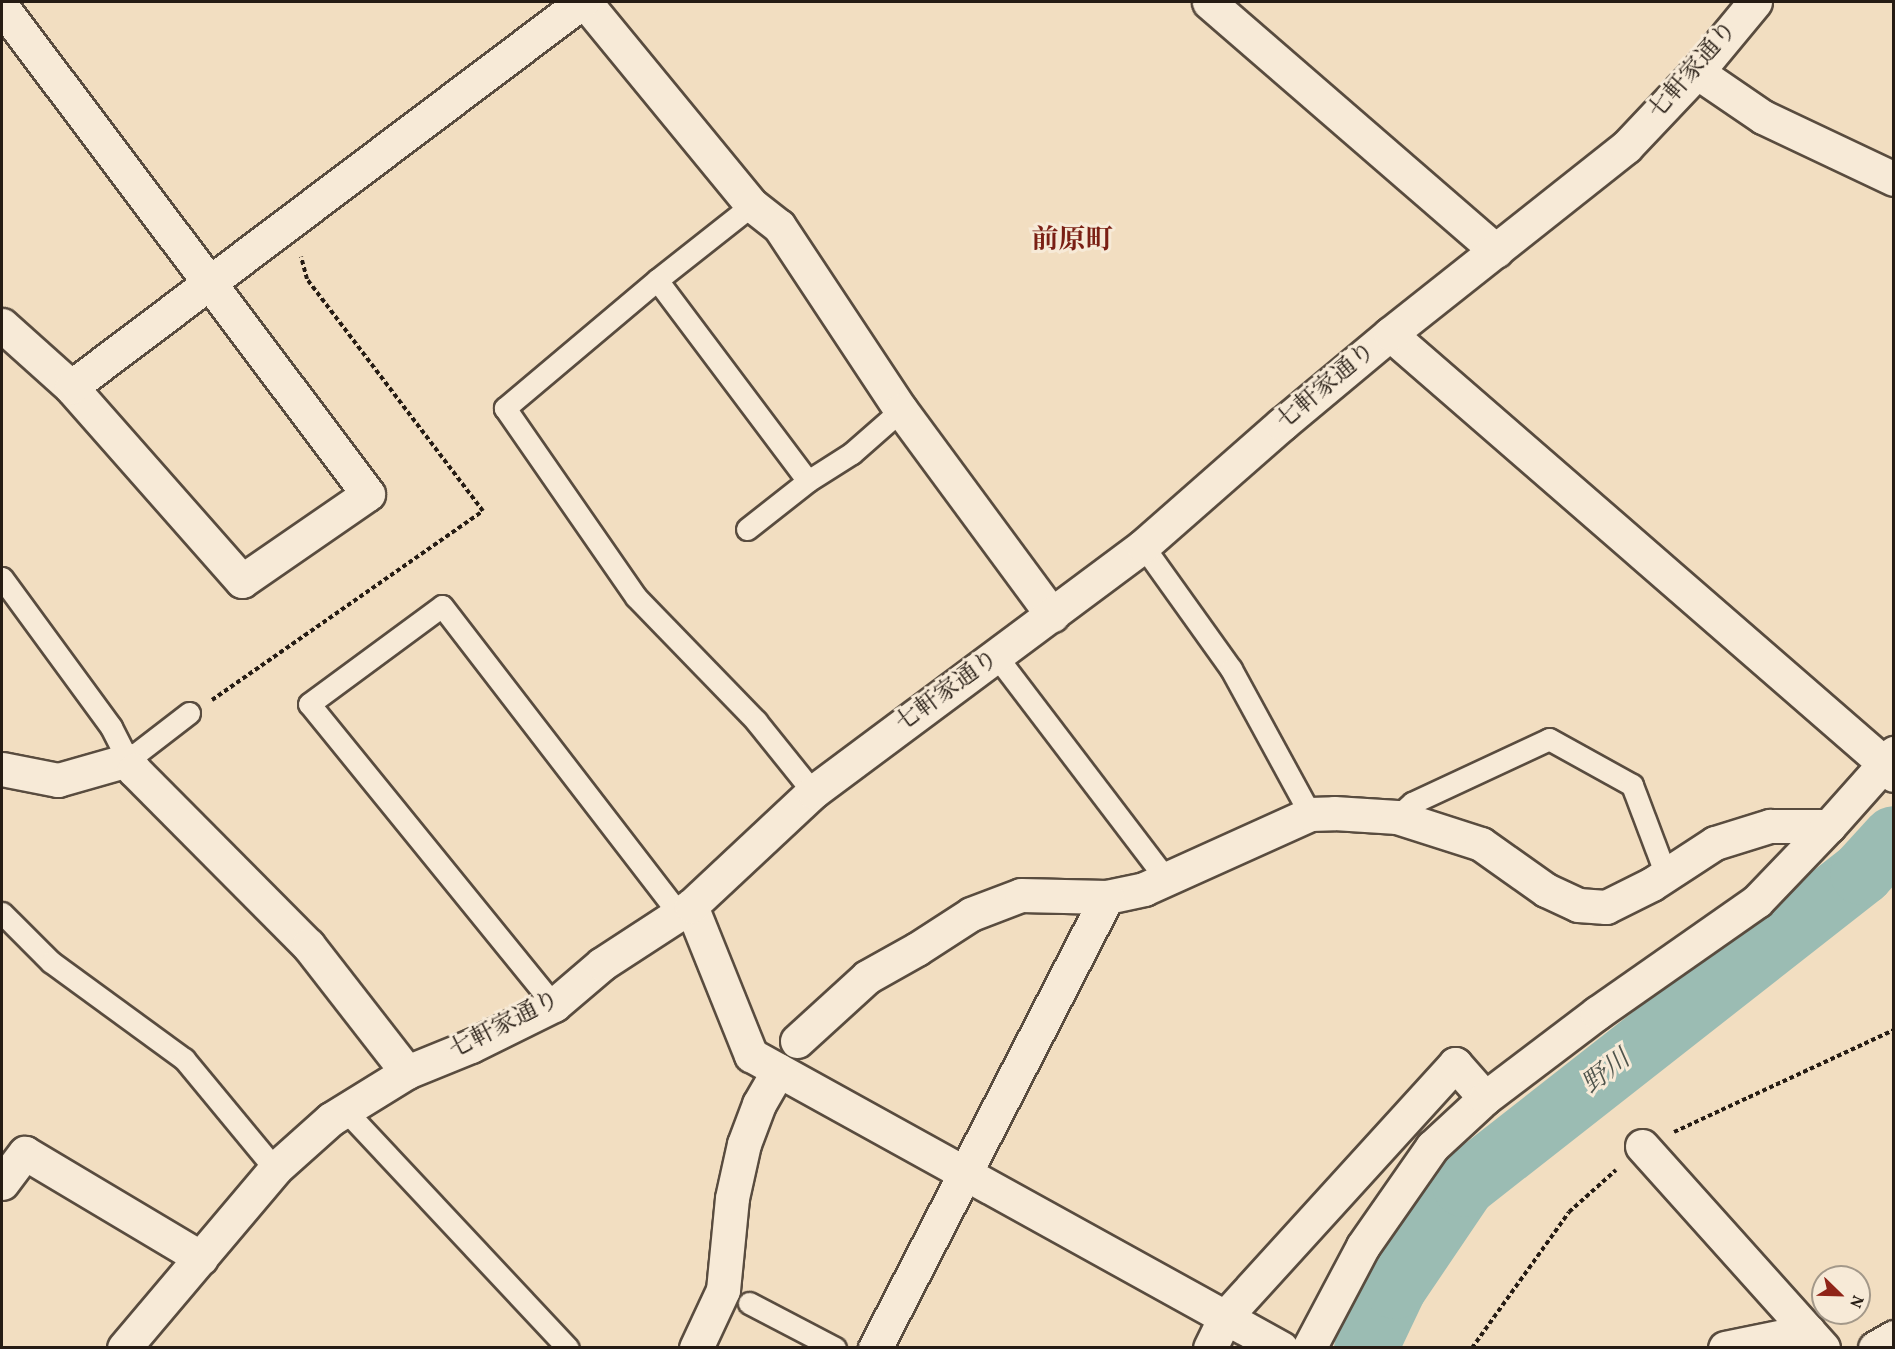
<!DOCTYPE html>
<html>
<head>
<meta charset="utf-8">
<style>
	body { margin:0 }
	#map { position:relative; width:1895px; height:1349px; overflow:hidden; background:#f2dec1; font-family:Vollkorn,"Noto Serif JP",serif }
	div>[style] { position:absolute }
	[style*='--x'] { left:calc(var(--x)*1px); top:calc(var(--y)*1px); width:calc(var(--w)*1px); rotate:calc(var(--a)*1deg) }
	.river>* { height:64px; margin:-32px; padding:0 32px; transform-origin:32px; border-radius:32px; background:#9bbcb3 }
	.path>* { height:4px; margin-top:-2px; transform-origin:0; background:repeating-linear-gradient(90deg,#261c14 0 4.5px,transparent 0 7.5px) }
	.roads { filter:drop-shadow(2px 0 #594c3f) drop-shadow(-2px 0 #594c3f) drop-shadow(0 2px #594c3f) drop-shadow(0 -2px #594c3f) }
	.lane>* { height:21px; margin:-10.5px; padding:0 10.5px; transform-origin:10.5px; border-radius:10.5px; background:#f7ead7 }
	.street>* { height:33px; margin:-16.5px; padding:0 16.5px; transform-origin:16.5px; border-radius:16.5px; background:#f7ead7 }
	span { translate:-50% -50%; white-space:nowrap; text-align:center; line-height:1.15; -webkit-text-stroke:6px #f7ead7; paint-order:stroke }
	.street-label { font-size:24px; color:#261c14 }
	.water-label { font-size:26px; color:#4f544c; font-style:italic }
	.quarter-label { font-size:27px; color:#7a1f14; font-weight:700 }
	.frame { position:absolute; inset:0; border:3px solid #261c14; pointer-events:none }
	.north { position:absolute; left:1811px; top:1265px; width:60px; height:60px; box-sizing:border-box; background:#f7ead7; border:2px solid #a39889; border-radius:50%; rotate:113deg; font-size:16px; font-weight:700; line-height:24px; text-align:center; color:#261c14 }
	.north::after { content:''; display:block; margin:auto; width:21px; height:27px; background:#8f2418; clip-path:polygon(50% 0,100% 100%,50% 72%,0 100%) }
</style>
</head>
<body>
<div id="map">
	<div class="river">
		<i style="--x:1366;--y:1348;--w:68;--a:-64.6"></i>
		<i style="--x:1395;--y:1287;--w:123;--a:-55.9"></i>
		<i style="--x:1464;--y:1185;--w:506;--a:-38.09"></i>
		<i style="--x:1862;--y:873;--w:47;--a:-47.6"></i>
	</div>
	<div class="path">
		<i style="--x:212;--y:700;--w:330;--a:-34.9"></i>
		<i style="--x:483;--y:511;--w:291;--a:-127.2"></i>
		<i style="--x:307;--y:279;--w:23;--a:-105"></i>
		<i style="--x:1674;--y:1132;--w:242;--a:-24.9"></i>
		<i style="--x:1472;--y:1348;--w:167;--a:-54.5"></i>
		<i style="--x:1569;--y:1212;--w:63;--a:-41.8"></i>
	</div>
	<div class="roads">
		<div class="lane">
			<i style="--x:752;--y:205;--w:121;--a:141.7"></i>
			<i style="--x:657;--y:280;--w:199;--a:139.9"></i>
			<i style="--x:505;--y:408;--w:230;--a:55.3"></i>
			<i style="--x:636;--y:597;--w:173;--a:45.9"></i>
			<i style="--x:756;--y:721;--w:91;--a:51.2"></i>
			<i style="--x:657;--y:280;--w:251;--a:53.1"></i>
			<i style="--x:747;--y:529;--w:78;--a:-38.2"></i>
			<i style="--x:808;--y:481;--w:52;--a:-32.5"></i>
			<i style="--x:852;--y:453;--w:65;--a:-41.3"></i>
			<i style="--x:1143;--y:546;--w:151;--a:54.4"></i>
			<i style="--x:1231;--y:669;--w:165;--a:61.4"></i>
			<i style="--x:2;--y:578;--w:185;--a:53.8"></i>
			<i style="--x:111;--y:727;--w:37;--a:63"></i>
			<i style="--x:128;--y:760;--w:77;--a:-37.6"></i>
			<i style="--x:997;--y:657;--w:279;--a:52.7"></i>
			<i style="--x:1397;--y:817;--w:21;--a:-43"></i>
			<i style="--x:1412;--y:803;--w:151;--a:-25"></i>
			<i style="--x:1549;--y:739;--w:95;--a:29"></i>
			<i style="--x:1632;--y:785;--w:96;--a:69.3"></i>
			<i style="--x:2;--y:913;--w:69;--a:45"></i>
			<i style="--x:51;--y:962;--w:165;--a:36.1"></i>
			<i style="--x:184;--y:1059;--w:143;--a:50.4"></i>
			<i style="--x:554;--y:1005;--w:388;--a:-129.1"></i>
			<i style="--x:309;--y:704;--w:165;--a:-36.4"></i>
			<i style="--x:442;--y:606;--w:390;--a:52.4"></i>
			<i style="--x:345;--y:1110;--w:326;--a:46.9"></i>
			<i style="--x:749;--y:1303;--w:97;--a:27.6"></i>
		</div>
		<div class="street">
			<i style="--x:585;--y:2;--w:263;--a:50.6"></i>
			<i style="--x:752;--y:205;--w:34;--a:38"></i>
			<i style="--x:779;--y:226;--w:221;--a:56.5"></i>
			<i style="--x:901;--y:410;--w:255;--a:53.6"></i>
			<i style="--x:1209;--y:2;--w:380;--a:40.9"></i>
			<i style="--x:2;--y:7;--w:609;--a:53.07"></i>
			<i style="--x:368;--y:494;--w:153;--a:145.4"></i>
			<i style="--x:242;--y:581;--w:259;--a:-131.4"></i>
			<i style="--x:1697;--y:72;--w:80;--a:34.3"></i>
			<i style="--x:1763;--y:117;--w:145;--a:25.3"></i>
			<i style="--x:2;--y:325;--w:93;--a:41.9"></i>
			<i style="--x:71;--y:387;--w:640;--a:-37"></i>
			<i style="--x:1390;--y:334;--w:656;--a:40.98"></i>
			<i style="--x:1885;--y:764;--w:14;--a:51"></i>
			<i style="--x:2;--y:769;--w:57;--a:11.1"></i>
			<i style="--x:58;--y:780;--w:73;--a:-15.9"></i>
			<i style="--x:128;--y:760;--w:12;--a:59"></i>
			<i style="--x:134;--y:770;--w:247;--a:45.2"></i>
			<i style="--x:308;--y:945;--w:161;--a:52.1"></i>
			<i style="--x:691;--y:906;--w:161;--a:68.1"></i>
			<i style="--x:751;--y:1055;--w:606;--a:28.94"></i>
			<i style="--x:797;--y:1041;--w:95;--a:-42.4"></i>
			<i style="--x:867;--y:977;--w:57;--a:-29.2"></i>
			<i style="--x:917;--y:949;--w:64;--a:-32.9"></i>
			<i style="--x:971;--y:914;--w:53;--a:-20.8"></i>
			<i style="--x:1021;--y:895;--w:86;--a:1.3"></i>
			<i style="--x:1107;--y:897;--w:38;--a:-12"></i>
			<i style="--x:1144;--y:889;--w:182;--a:-24.3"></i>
			<i style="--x:1310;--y:814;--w:24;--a:-2"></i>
			<i style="--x:1334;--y:813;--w:63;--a:3.6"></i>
			<i style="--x:1397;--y:817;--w:88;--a:17.8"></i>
			<i style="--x:1481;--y:844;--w:80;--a:35.3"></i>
			<i style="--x:1546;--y:890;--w:35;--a:25"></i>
			<i style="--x:1578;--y:905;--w:28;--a:4"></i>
			<i style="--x:1606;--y:907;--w:51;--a:-26.6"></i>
			<i style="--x:1652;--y:884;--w:75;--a:-33.1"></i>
			<i style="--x:1715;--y:843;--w:58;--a:-17.2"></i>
			<i style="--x:1770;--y:826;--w:59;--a:0"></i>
			<i style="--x:1642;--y:1146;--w:271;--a:48.1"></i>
			<i style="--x:2;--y:1183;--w:38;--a:-53"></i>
			<i style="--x:25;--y:1153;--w:205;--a:30.8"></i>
			<i style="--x:124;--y:1348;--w:234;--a:-49.8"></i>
			<i style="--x:275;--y:1169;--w:75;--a:-41.8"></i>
			<i style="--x:331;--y:1119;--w:89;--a:-31.7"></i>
			<i style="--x:407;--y:1072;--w:69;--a:-22.1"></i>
			<i style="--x:471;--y:1046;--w:93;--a:-26.3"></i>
			<i style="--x:554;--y:1005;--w:63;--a:-40.5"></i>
			<i style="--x:602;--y:964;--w:106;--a:-33.1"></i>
			<i style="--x:691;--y:906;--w:167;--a:-43.1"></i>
			<i style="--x:813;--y:792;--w:412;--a:-36.7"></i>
			<i style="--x:1143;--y:546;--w:185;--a:-41.3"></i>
			<i style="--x:1282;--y:424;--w:141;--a:-39.8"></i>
			<i style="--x:1390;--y:334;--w:301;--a:-38.4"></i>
			<i style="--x:1626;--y:147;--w:103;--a:-46.6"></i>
			<i style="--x:1697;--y:72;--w:91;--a:-50.4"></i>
			<i style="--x:696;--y:1348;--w:64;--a:-65"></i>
			<i style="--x:723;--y:1290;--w:92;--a:-84.4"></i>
			<i style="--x:732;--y:1198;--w:55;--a:-77.5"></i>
			<i style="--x:744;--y:1144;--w:43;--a:-69.4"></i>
			<i style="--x:759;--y:1104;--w:39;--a:-60"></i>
			<i style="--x:875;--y:1348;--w:507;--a:-62.78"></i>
			<i style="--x:1210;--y:1348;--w:34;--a:-64"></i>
			<i style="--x:1225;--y:1317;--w:342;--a:-47.7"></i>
			<i style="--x:1455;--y:1064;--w:45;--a:48.6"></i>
			<i style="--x:1309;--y:1348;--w:115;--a:-62.1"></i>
			<i style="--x:1363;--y:1246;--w:121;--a:-55.1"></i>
			<i style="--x:1432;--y:1147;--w:72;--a:-42.8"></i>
			<i style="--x:1485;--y:1098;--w:141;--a:-37.2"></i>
			<i style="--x:1597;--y:1013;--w:195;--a:-35"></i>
			<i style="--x:1757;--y:901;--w:104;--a:-46.2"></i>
			<i style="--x:1829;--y:826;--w:98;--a:-48.3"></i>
			<i style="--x:1725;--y:1348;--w:85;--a:-11.6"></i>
			<i style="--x:1875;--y:1348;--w:22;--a:-30"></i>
		</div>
	</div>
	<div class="street-label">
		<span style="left:1694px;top:71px;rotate:-49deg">七軒家通り</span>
		<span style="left:1327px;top:387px;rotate:-40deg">七軒家通り</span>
		<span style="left:948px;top:692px;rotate:-36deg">七軒家通り</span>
		<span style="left:505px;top:1026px;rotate:-27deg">七軒家通り</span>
	</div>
	<div class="water-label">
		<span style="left:1607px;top:1073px;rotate:-38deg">野川</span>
	</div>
	<div class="quarter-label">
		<span style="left:1072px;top:242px">前原町</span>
	</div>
	<div class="frame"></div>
	<div class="north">N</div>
</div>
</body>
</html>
